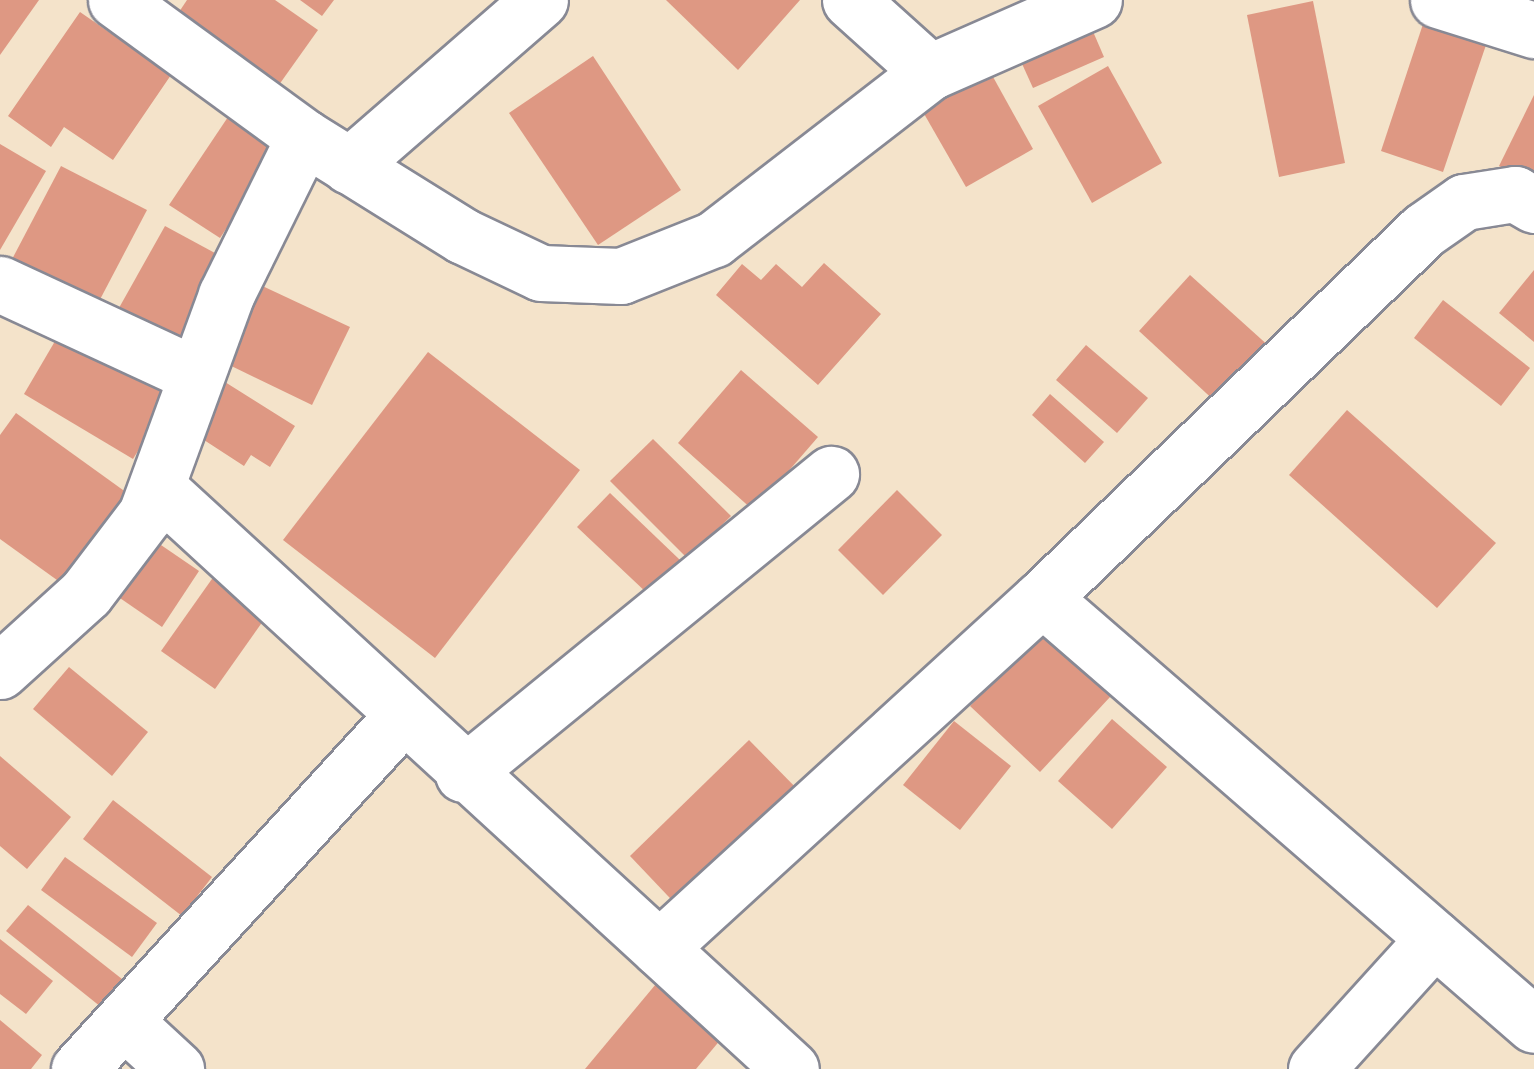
<!DOCTYPE html>
<html>
<head>
<meta charset="utf-8">
<style>
	body { margin:0 }
	#map { position:relative; width:1534px; height:1069px; overflow:hidden; background:#f4e3ca; font-family:Sriracha,sans-serif }
	div>[style] { position:absolute }
	[style*='--x'] { left:calc(var(--x)*1px); top:calc(var(--y)*1px); width:calc(var(--w)*1px); rotate:calc(var(--a)*1deg) }
	.building>* { inset:0; background:#de9883 }
	.roads { filter:drop-shadow(2px 0 #888994) drop-shadow(-2px 0 #888994) drop-shadow(0 2px #888994) drop-shadow(0 -2px #888994) }
	.minor>* { height:55px; margin:-27.5px; padding:0 27.5px; transform-origin:27.5px; border-radius:27.5px; background:#fff }
	span { translate:-50% -50%; white-space:nowrap; text-align:center; line-height:1.15; -webkit-text-stroke:8px #fff; paint-order:stroke }
</style>
</head>
<body>
<div id="map">
	<div class="building">
		<i style="clip-path:polygon(0 0,39px 0,0 55px)"></i>
		<i style="clip-path:polygon(187px 0,275px 0,318px 30px,276px 89px,175px 18px)"></i>
		<i style="clip-path:polygon(300px 0,334px 0,322px 16px)"></i>
		<i style="clip-path:polygon(666px 0,800px 0,738px 70px)"></i>
		<i style="clip-path:polygon(1313px 1px,1345px 163px,1279px 177px,1247px 15px)"></i>
		<i style="clip-path:polygon(80px 12px,171px 75px,113px 160px,64px 127px,51px 147px,8px 116px)"></i>
		<i style="clip-path:polygon(1085px 13px,1104px 57px,1033px 88px,1013px 44px)"></i>
		<i style="clip-path:polygon(1424px 21px,1487px 42px,1443px 172px,1381px 151px)"></i>
		<i style="clip-path:polygon(593px 56px,681px 190px,598px 245px,509px 113px)"></i>
		<i style="clip-path:polygon(987px 66px,1033px 149px,966px 187px,919px 105px)"></i>
		<i style="clip-path:polygon(1108px 66px,1162px 163px,1092px 203px,1038px 106px)"></i>
		<i style="clip-path:polygon(1534px 95px,1534px 183px,1499px 166px)"></i>
		<i style="clip-path:polygon(230px 114px,280px 148px,220px 238px,169px 205px)"></i>
		<i style="clip-path:polygon(0 144px,46px 171px,0 250px)"></i>
		<i style="clip-path:polygon(61px 166px,147px 210px,95px 309px,9px 265px)"></i>
		<i style="clip-path:polygon(165px 226px,226px 259px,176px 348px,115px 315px)"></i>
		<i style="clip-path:polygon(824px 263px,881px 314px,818px 385px,716px 295px,742px 264px,761px 280px,776px 264px,802px 287px)"></i>
		<i style="clip-path:polygon(1534px 270px,1534px 342px,1499px 313px)"></i>
		<i style="clip-path:polygon(1190px 275px,1271px 348px,1219px 405px,1139px 331px)"></i>
		<i style="clip-path:polygon(256px 283px,350px 327px,312px 405px,219px 360px)"></i>
		<i style="clip-path:polygon(1443px 300px,1530px 368px,1501px 406px,1414px 338px)"></i>
		<i style="clip-path:polygon(68px 319px,179px 384px,133px 459px,24px 394px)"></i>
		<i style="clip-path:polygon(1086px 345px,1148px 398px,1117px 433px,1056px 380px)"></i>
		<i style="clip-path:polygon(428px 352px,580px 470px,435px 658px,283px 540px)"></i>
		<i style="clip-path:polygon(741px 370px,818px 437px,754px 511px,678px 443px)"></i>
		<i style="clip-path:polygon(217px 377px,295px 426px,270px 467px,251px 455px,244px 466px,184px 427px)"></i>
		<i style="clip-path:polygon(1050px 394px,1104px 442px,1085px 463px,1032px 415px)"></i>
		<i style="clip-path:polygon(1347px 410px,1496px 543px,1437px 608px,1289px 475px)"></i>
		<i style="clip-path:polygon(16px 413px,141px 503px,75px 593px,0 539px,0 435px)"></i>
		<i style="clip-path:polygon(653px 439px,731px 516px,688px 559px,610px 481px)"></i>
		<i style="clip-path:polygon(897px 490px,942px 535px,883px 595px,838px 550px)"></i>
		<i style="clip-path:polygon(610px 493px,680px 560px,649px 595px,577px 527px)"></i>
		<i style="clip-path:polygon(139px 530px,199px 571px,162px 627px,101px 585px)"></i>
		<i style="clip-path:polygon(219px 569px,273px 607px,215px 689px,161px 651px)"></i>
		<i style="clip-path:polygon(1041px 630px,1111px 696px,1040px 772px,970px 706px)"></i>
		<i style="clip-path:polygon(69px 667px,148px 732px,112px 776px,33px 709px)"></i>
		<i style="clip-path:polygon(1112px 719px,1167px 767px,1112px 829px,1058px 781px)"></i>
		<i style="clip-path:polygon(954px 721px,1011px 766px,960px 830px,903px 785px)"></i>
		<i style="clip-path:polygon(749px 740px,806px 798px,686px 915px,630px 856px)"></i>
		<i style="clip-path:polygon(0 756px,71px 817px,27px 869px,0 846px)"></i>
		<i style="clip-path:polygon(113px 800px,212px 877px,182px 916px,83px 839px)"></i>
		<i style="clip-path:polygon(65px 857px,157px 923px,132px 957px,41px 890px)"></i>
		<i style="clip-path:polygon(28px 905px,122px 979px,101px 1007px,6px 931px)"></i>
		<i style="clip-path:polygon(0 939px,53px 981px,26px 1014px,0 994px)"></i>
		<i style="clip-path:polygon(671px 966px,737px 1020px,696px 1069px,585px 1069px)"></i>
		<i style="clip-path:polygon(0 1020px,42px 1055px,31px 1069px,0 1069px)"></i>
	</div>
	<div class="roads">
		<div class="minor">
			<i style="--x:116;--y:0;--w:233;--a:36.1"></i>
			<i style="--x:304;--y:137;--w:187;--a:31.9"></i>
			<i style="--x:463;--y:236;--w:86;--a:25.4"></i>
			<i style="--x:541;--y:273;--w:80;--a:2.1"></i>
			<i style="--x:621;--y:276;--w:100;--a:-21.7"></i>
			<i style="--x:714;--y:239;--w:273;--a:-37.7"></i>
			<i style="--x:930;--y:72;--w:179;--a:-23.7"></i>
			<i style="--x:850;--y:0;--w:108;--a:42"></i>
			<i style="--x:1438;--y:0;--w:101;--a:17.4"></i>
			<i style="--x:349;--y:166;--w:253;--a:-41"></i>
			<i style="--x:0;--y:284;--w:214;--a:24.9"></i>
			<i style="--x:158;--y:488;--w:859;--a:42.55"></i>
			<i style="--x:1042;--y:598;--w:651;--a:40.95"></i>
			<i style="--x:0;--y:671;--w:116;--a:-42.2"></i>
			<i style="--x:86;--y:593;--w:99;--a:-52.8"></i>
			<i style="--x:146;--y:514;--w:233;--a:-69.9"></i>
			<i style="--x:226;--y:295;--w:176;--a:-63.7"></i>
			<i style="--x:463;--y:774;--w:475;--a:-39.2"></i>
			<i style="--x:659;--y:948;--w:519;--a:-42.42"></i>
			<i style="--x:1042;--y:598;--w:530;--a:-43.93"></i>
			<i style="--x:1424;--y:230;--w:49;--a:-35"></i>
			<i style="--x:1464;--y:202;--w:52;--a:-8.9"></i>
			<i style="--x:1515;--y:194;--w:22;--a:30"></i>
			<i style="--x:124;--y:1021;--w:71;--a:42.7"></i>
			<i style="--x:79;--y:1069;--w:481;--a:-47.5"></i>
			<i style="--x:1316;--y:1069;--w:176;--a:-47.8"></i>
		</div>
	</div>
</div>
</body>
</html>
